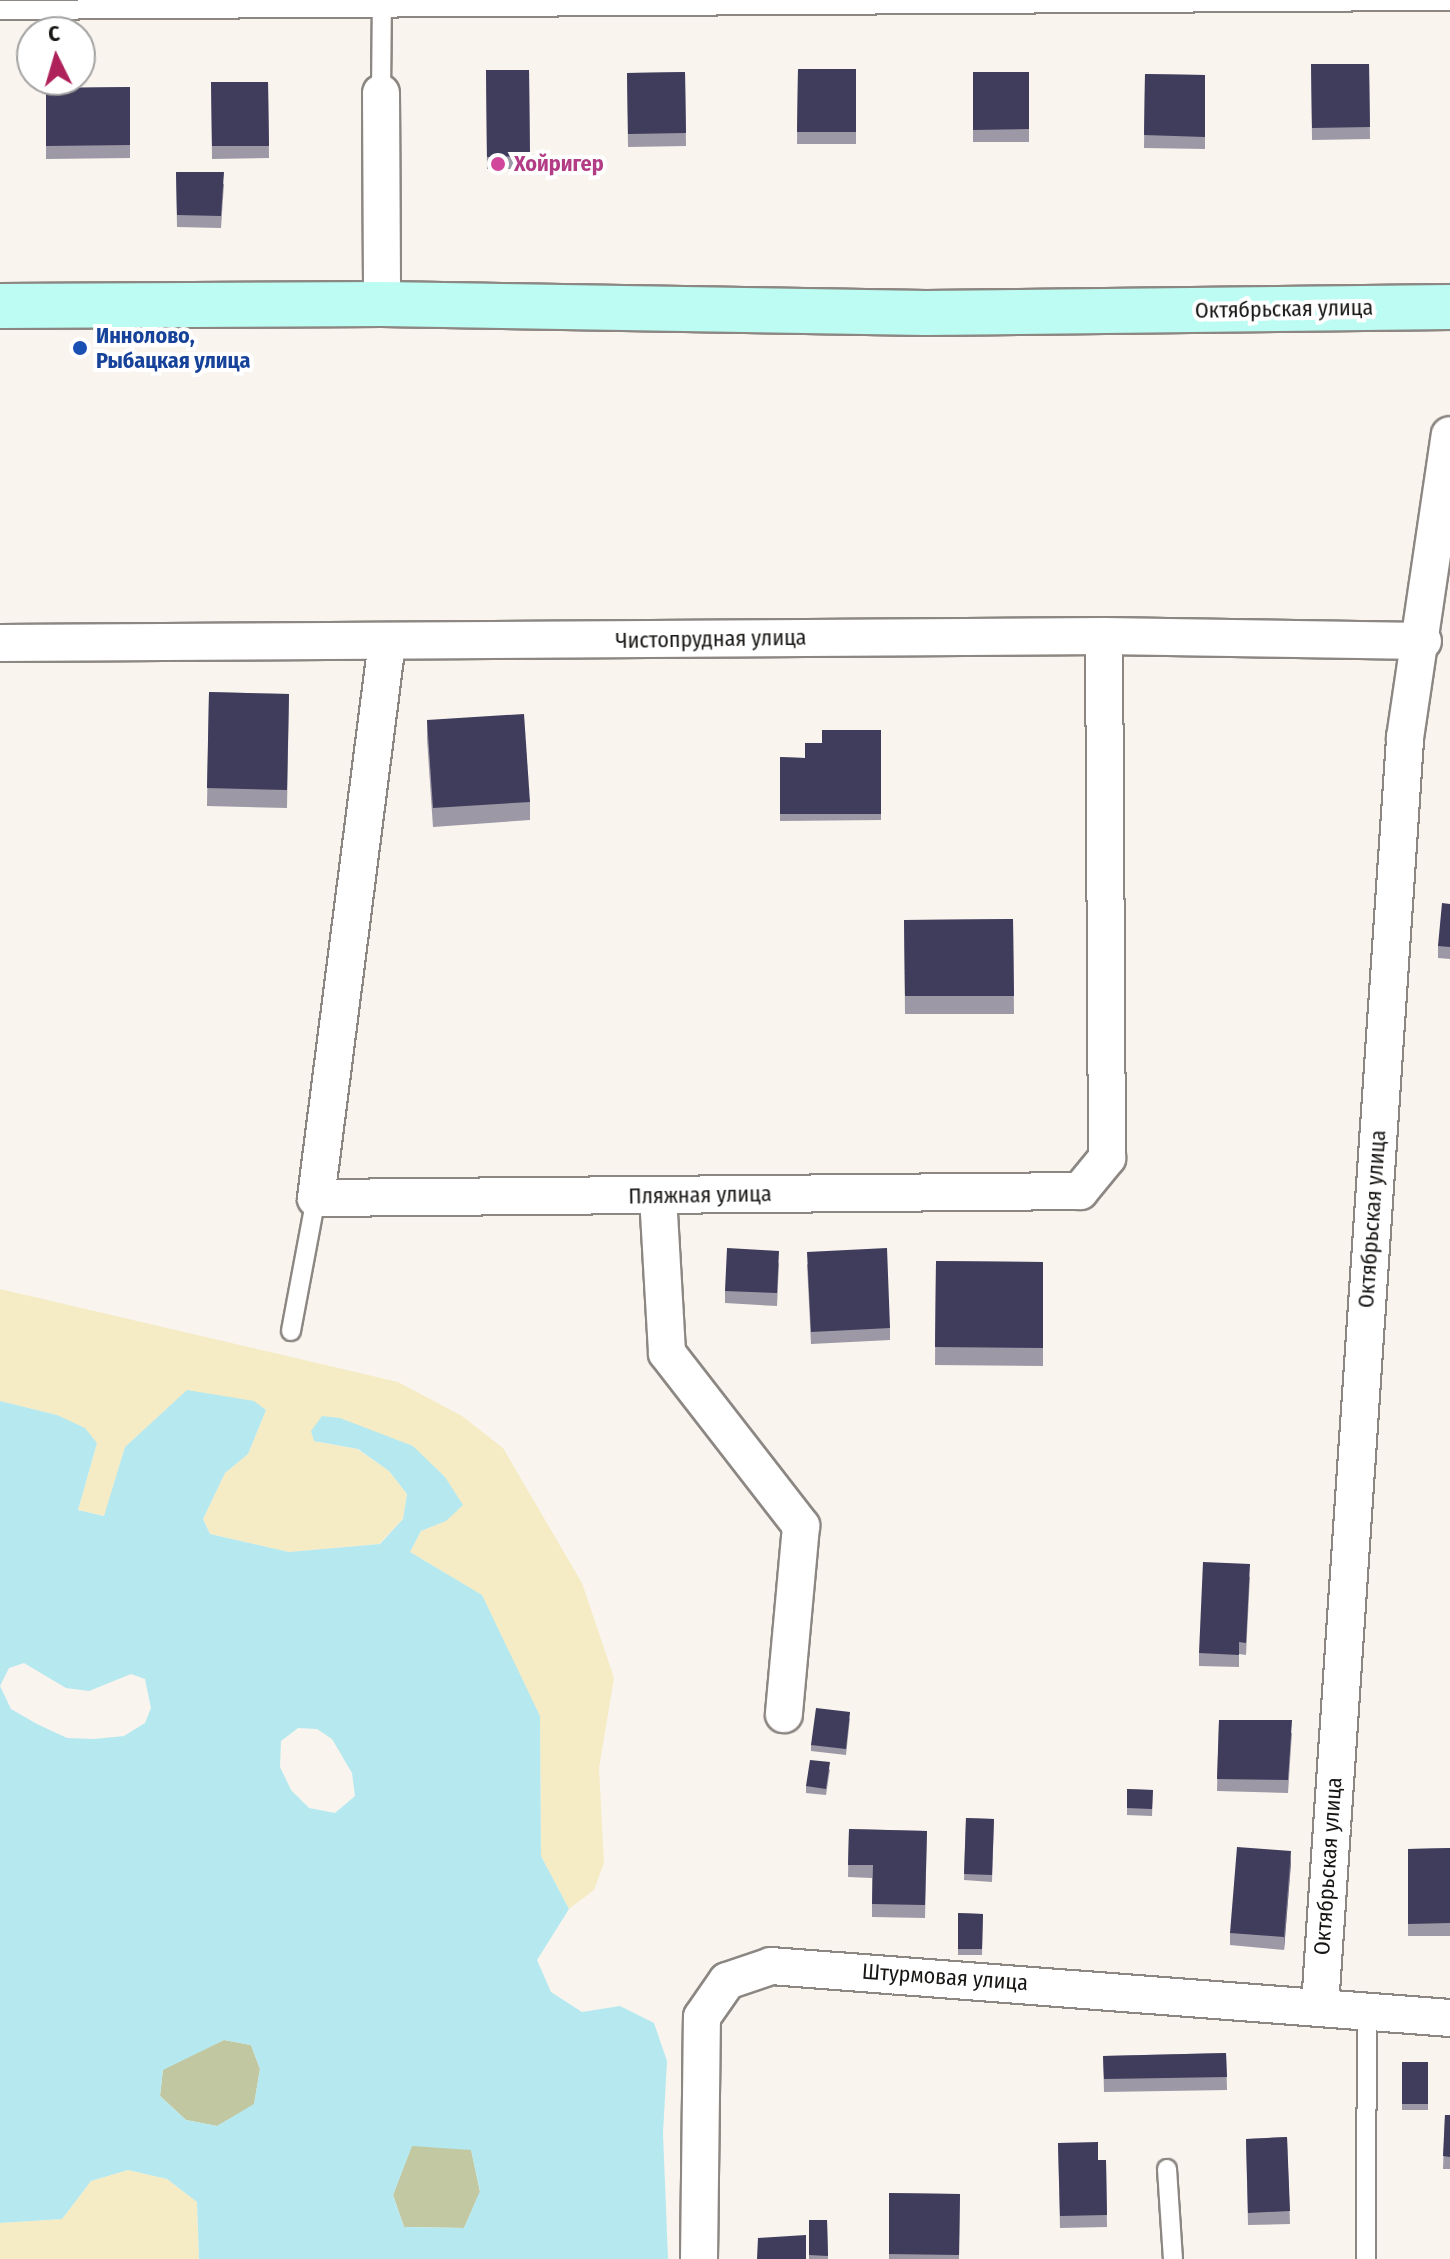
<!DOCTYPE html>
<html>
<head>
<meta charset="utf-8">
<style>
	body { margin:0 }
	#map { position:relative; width:1450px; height:2259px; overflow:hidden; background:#f9f4ee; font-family:"Fira Sans Condensed",sans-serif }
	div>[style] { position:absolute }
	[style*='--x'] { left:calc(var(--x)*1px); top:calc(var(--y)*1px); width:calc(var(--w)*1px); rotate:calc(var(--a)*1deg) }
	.green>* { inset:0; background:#c2c9a2 }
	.forest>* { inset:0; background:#c1c8a1 }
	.sand>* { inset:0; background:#f5ecc6 }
	.water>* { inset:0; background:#b5e9ef }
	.roads { filter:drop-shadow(2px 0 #8c8782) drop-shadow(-2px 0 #8c8782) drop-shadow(0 2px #8c8782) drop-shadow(0 -2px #8c8782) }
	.service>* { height:18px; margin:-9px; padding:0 9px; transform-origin:9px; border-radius:9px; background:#fff }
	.minor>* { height:36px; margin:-18px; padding:0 18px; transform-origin:18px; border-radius:18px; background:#fff }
	.secondary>* { height:44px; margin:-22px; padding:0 22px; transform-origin:22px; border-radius:22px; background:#bcfcf3 }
	.wall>* { inset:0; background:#9c98a5 }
	.shaded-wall>* { inset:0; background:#777388 }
	.building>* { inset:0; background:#3f3c5c }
	.dots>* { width:22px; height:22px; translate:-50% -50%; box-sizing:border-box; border:4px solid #fff; border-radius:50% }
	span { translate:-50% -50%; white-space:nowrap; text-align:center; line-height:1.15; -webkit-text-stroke:8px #fff; paint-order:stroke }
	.hotel-label { font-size:22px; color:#b23c85; font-weight:700 }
	.left { translate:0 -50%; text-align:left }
	.street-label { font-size:22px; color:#181614 }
	.transit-label { font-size:22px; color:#164399; font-weight:700 }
	.north { position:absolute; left:16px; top:16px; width:80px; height:80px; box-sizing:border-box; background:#fff; border:2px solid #a3a2a1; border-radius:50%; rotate:355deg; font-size:22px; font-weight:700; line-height:32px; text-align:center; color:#181614 }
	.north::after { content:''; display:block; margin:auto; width:28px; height:36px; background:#af215a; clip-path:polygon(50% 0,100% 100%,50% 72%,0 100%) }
</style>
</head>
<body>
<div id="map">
	<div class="green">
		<i style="clip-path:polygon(412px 2145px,471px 2149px,480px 2192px,464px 2228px,404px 2227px,393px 2195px)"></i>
	</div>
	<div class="forest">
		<i style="clip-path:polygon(224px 2040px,251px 2045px,260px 2069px,254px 2105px,217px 2126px,186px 2120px,160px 2096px,163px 2069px)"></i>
	</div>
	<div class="sand">
		<i style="clip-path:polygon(0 1289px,398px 1382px,462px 1416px,503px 1448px,582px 1583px,614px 1678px,599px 1768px,604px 1863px,594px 1890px,569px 1909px,541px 1856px,540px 1716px,517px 1671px,450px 1576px,410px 1552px,421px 1531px,446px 1521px,413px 1446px,314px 1441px,357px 1449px,389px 1471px,407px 1494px,403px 1519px,379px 1544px,289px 1552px,210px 1534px,203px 1519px,225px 1473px,248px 1454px,266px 1410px,156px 1419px,125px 1447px,105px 1516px,78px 1510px,97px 1443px,57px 1415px,0 1401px)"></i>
		<i style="clip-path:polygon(128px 2170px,167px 2179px,197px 2202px,199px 2259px,0 2259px,0 2223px,62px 2219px,91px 2181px)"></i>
	</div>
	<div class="water">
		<i style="clip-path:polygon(evenodd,187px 1390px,254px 1401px,266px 1410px,248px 1454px,225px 1473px,203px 1519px,210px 1534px,289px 1552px,380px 1544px,403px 1519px,407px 1494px,389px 1471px,358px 1449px,314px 1441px,311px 1431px,322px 1416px,340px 1418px,413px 1446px,445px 1477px,463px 1505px,446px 1521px,421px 1531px,410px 1552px,482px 1595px,540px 1716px,541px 1856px,569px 1909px,537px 1960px,551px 1992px,582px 2012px,620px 2006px,654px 2023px,667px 2061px,663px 2133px,668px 2259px,199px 2259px,197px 2202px,167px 2179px,128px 2170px,91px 2181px,62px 2219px,0 2223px,0 1401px,57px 1415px,85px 1428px,97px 1443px,78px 1510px,104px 1516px,125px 1447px,187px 1390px,24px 1663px,66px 1688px,89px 1691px,131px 1674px,145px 1679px,151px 1708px,145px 1723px,124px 1736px,94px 1739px,67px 1738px,37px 1724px,11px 1709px,0 1686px,9px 1668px,24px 1663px,187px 1390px,298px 1728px,317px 1729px,332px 1739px,352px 1773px,355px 1796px,335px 1813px,309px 1808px,291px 1790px,280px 1767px,281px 1741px,298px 1728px,187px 1390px,224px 2040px,251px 2045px,260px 2069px,254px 2104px,217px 2126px,186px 2120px,160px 2096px,163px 2070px,224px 2040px,187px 1390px,412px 2146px,471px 2150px,480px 2191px,464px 2228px,404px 2227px,393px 2195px,412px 2146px)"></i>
	</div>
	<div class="roads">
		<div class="service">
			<i style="--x:0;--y:10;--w:1450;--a:-0.36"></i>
			<i style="--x:381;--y:93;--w:93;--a:-89.4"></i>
			<i style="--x:291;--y:1331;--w:135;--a:-79.4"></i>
			<i style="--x:1167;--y:2169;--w:90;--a:86.2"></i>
			<i style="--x:1366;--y:2259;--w:245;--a:-89.8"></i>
		</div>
		<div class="minor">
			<i style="--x:381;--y:93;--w:211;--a:89.7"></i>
			<i style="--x:387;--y:642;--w:561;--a:97.28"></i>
			<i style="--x:316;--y:1198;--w:764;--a:-0.52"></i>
			<i style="--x:1080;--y:1191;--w:43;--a:-50.7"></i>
			<i style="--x:1107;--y:1158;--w:522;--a:-90.33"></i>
			<i style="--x:0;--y:643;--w:1104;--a:-0.36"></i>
			<i style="--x:1104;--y:636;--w:319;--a:0.9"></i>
			<i style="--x:658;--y:1196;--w:157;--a:86.7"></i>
			<i style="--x:667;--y:1353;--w:219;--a:52.2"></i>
			<i style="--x:801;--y:1526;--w:189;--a:95.2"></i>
			<i style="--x:1320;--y:2006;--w:1271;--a:-86.16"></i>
			<i style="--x:1405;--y:738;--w:306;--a:-81.6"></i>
			<i style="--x:699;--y:2259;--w:242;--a:-89.3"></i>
			<i style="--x:702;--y:2017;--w:44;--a:-55.2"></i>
			<i style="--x:727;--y:1981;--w:46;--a:-18.8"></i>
			<i style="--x:771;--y:1966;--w:681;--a:4.38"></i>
		</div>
		<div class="secondary">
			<i style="--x:0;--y:306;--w:382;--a:-0.3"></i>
			<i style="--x:382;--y:304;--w:544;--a:0.95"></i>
			<i style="--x:926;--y:313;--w:524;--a:-0.66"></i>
		</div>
	</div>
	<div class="wall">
		<i style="clip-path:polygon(1311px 64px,1369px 64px,1370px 139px,1312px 140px)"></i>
		<i style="clip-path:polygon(798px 69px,856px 69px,856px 144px,797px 144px)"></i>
		<i style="clip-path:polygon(486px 70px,529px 70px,530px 169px,487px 169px)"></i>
		<i style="clip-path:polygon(685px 72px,686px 146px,628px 147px,627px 73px)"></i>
		<i style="clip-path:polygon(973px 72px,1029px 72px,1029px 142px,973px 142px)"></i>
		<i style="clip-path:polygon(1145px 74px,1205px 75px,1205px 149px,1144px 148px)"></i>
		<i style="clip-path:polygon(211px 82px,268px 82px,269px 158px,212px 159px)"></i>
		<i style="clip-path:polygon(130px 87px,130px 158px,46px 159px,46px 88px)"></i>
		<i style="clip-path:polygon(176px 172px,224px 184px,221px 228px,177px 227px)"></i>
		<i style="clip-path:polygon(209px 692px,289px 694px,287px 808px,207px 806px)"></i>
		<i style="clip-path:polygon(427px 720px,530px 802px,530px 820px,433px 827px,427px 739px)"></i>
		<i style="clip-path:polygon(881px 730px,881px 820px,780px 821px,780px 757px,805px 758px,822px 743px)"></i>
		<i style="clip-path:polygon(1450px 904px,1450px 959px,1438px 958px,1438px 946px)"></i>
		<i style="clip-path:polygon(1013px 919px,1014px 1014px,905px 1014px,904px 920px)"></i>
		<i style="clip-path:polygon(936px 1261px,1043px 1262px,1043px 1366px,935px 1365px)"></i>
		<i style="clip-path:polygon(779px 1263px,777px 1306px,725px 1303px,725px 1291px)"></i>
		<i style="clip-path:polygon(807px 1264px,890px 1328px,890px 1340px,811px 1344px)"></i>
		<i style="clip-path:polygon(1250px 1576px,1246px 1655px,1239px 1654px,1239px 1667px,1199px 1666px,1199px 1653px)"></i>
		<i style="clip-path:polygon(850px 1718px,846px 1755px,811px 1751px,811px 1745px)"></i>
		<i style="clip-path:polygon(1219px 1720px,1292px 1733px,1288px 1793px,1217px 1791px)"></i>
		<i style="clip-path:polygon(830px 1769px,826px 1795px,806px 1793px,806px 1786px)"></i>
		<i style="clip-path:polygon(1127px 1789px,1153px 1790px,1152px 1816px,1127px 1815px)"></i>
		<i style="clip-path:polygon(966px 1818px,994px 1819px,992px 1882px,964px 1880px)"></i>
		<i style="clip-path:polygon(849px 1829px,927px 1831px,925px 1918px,872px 1917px,872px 1878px,848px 1877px)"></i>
		<i style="clip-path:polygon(1450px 1848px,1450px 1936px,1408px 1936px,1408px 1849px)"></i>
		<i style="clip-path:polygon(1291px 1863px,1284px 1950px,1230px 1945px,1230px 1933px)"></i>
		<i style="clip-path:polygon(958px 1913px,983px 1914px,982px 1955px,958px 1955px)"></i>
		<i style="clip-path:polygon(1226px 2053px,1227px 2090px,1104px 2092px,1103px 2056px)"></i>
		<i style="clip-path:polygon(1402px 2062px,1428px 2062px,1428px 2110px,1402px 2110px)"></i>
		<i style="clip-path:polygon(1445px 2115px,1450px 2115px,1450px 2169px,1443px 2169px)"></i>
		<i style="clip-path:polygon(1287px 2137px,1290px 2224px,1248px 2225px,1246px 2139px)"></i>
		<i style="clip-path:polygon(1058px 2143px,1098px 2160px,1106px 2160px,1107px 2227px,1060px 2228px)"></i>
		<i style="clip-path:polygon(889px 2193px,960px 2194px,959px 2259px,889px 2259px)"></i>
		<i style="clip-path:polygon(809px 2220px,827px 2220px,828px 2259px,809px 2259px)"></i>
	</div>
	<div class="shaded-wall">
		<i style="clip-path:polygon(1291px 1851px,1291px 1863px,1284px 1950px,1284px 1937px)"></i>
	</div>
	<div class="building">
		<i style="clip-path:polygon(1311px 64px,1369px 64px,1370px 127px,1312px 128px)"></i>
		<i style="clip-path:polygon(798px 69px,856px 69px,856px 132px,797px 132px)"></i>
		<i style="clip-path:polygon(486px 70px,529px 70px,530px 156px,487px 157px)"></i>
		<i style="clip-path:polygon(685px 72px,686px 133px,628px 134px,627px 73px)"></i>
		<i style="clip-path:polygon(973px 72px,1029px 72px,1029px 129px,973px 130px)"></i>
		<i style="clip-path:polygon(1145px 74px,1205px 75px,1205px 137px,1144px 135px)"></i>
		<i style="clip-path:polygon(211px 82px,268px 82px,269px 146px,212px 146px)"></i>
		<i style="clip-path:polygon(130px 87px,130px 145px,46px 146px,46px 88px)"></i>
		<i style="clip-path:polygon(176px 172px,224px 172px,221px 216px,177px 215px)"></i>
		<i style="clip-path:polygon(209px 692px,289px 694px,287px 790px,207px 788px)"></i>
		<i style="clip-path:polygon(524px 714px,530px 802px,433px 808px,427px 720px)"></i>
		<i style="clip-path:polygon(822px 730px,881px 730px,881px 814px,780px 814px,780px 757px,805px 758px,805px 743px,822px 743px)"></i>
		<i style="clip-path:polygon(1442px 903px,1450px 904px,1450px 947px,1438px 946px)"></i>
		<i style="clip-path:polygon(1013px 919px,1014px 996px,905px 996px,904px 920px)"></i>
		<i style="clip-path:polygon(727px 1248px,779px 1251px,777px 1293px,725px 1291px)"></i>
		<i style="clip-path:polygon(887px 1248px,890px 1328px,811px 1332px,807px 1252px)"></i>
		<i style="clip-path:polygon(936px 1261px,1043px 1262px,1043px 1348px,935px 1347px)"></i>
		<i style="clip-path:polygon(1203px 1562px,1250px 1564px,1246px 1643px,1239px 1642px,1239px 1655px,1199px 1653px)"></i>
		<i style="clip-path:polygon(816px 1708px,850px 1712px,846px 1749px,811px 1745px)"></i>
		<i style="clip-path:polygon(1219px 1720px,1292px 1720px,1288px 1780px,1217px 1779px)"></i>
		<i style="clip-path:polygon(810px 1760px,830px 1762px,826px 1789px,806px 1786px)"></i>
		<i style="clip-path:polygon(1127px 1789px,1153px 1790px,1152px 1809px,1127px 1808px)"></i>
		<i style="clip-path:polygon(966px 1818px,994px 1819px,992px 1875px,964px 1874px)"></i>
		<i style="clip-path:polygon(849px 1829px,927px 1831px,925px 1905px,872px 1904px,873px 1865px,848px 1865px)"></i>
		<i style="clip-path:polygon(1237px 1847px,1291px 1851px,1284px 1937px,1230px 1933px)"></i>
		<i style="clip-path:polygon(1450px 1848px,1450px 1923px,1408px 1924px,1408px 1849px)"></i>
		<i style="clip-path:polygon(958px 1913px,983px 1914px,982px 1949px,958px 1949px)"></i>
		<i style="clip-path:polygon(1226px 2053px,1227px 2077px,1104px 2079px,1103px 2056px)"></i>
		<i style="clip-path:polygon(1402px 2062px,1428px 2062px,1428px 2104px,1402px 2104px)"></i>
		<i style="clip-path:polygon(1445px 2115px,1450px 2115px,1450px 2157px,1443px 2156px)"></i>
		<i style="clip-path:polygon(1287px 2137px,1290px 2211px,1248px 2213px,1246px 2139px)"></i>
		<i style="clip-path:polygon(1098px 2142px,1098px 2160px,1106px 2160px,1107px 2215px,1060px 2216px,1058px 2143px)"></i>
		<i style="clip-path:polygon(889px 2193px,960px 2194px,959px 2255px,889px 2254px)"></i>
		<i style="clip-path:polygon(809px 2220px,827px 2220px,828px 2256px,809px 2255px)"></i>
		<i style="clip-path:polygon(806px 2235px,806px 2259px,757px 2259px,758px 2238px)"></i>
	</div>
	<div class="dots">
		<i style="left:498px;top:164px;background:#d1479c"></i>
		<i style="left:80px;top:348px;background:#1a4fb4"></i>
	</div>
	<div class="hotel-label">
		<span class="left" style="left:514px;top:164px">Хойригер</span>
	</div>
	<div class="street-label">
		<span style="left:1284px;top:309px;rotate:-1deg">Октябрьская улица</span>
		<span style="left:711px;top:639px;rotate:-1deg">Чистопрудная улица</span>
		<span style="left:700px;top:1195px;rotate:-1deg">Пляжная улица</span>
		<span style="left:1372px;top:1219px;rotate:-86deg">Октябрьская улица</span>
		<span style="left:1328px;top:1866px;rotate:-86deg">Октябрьская улица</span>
		<span style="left:945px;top:1977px;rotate:4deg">Штурмовая улица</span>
	</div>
	<div class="transit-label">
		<span class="left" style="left:96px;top:348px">Иннолово,<br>Рыбацкая улица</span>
	</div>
	<div class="north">С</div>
</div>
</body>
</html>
